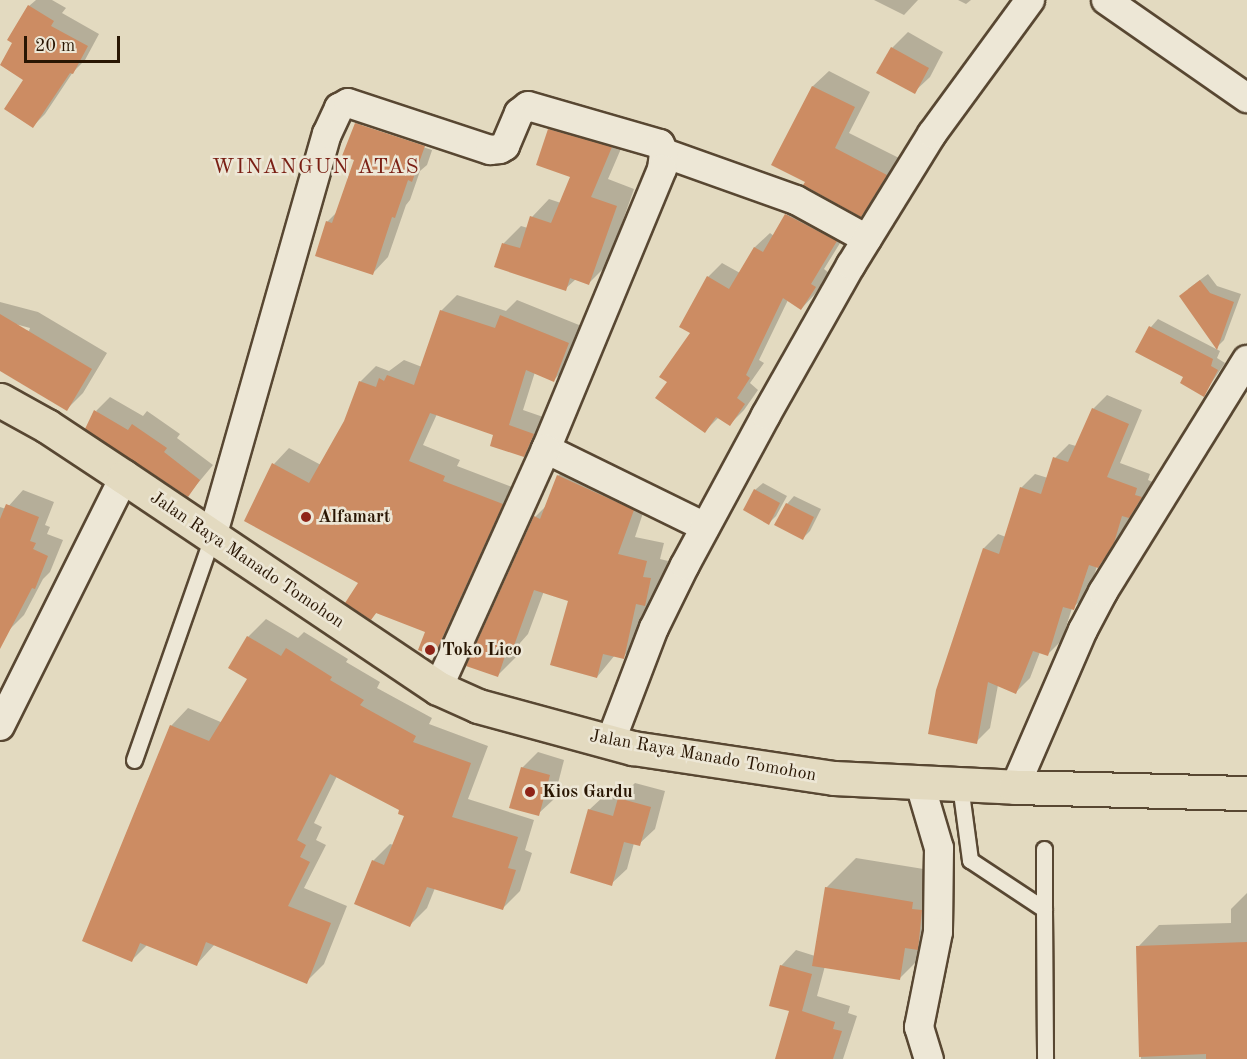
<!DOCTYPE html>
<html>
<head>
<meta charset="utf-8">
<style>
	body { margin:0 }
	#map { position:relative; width:1247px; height:1059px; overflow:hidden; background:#e3dac0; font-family:"Old Standard TT",serif }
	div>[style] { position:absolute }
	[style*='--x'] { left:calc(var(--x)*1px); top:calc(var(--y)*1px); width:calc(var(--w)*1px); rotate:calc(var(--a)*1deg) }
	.shadow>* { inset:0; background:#0003 }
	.building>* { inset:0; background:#cc8c63 }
	.roads { filter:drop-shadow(2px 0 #584732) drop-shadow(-2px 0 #584732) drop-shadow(0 2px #584732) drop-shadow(0 -2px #584732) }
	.service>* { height:15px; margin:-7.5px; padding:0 7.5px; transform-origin:7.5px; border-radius:7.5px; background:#ede7d6 }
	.minor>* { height:28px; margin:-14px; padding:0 14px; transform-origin:14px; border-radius:14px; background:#ede7d6 }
	.trunk>* { height:33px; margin:-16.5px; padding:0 16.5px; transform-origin:16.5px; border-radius:16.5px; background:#e3dac0 }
	.dots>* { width:16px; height:16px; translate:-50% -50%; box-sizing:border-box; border:3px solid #ede7d6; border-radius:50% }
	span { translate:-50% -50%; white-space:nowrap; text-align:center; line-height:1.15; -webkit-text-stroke:5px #ede7d6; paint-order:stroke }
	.poi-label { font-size:18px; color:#291603; font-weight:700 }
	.left { translate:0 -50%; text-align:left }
	.street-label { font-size:18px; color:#291603 }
	.quarter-label { font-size:21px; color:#7a1f14; letter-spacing:1.5px }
	.scale { position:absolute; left:24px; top:36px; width:96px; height:27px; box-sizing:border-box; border:3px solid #291603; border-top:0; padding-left:8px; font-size:18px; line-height:21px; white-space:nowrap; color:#291603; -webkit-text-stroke:4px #ede7d6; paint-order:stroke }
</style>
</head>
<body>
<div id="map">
	<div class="shadow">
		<i style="clip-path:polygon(36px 0,52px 0,66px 8px,62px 13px,99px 34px,85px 60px,73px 72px,45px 114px,33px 126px,25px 80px,29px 6px)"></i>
		<i style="clip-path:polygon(874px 0,918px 0,904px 15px)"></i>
		<i style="clip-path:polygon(958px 0,971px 0,966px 4px)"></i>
		<i style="clip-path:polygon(908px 32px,943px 52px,930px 77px,914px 92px,892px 48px)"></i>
		<i style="clip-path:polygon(829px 71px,870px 92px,849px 133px,901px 159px,876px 200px,861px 215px,807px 181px,773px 165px,813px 86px)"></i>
		<i style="clip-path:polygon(evenodd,371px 108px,439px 130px,427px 165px,420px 171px,410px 200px,406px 205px,388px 257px,373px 273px,327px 222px,337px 212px,356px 160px,356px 123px,371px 108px,362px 124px,433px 147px,432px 150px,362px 127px,362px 124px)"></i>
		<i style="clip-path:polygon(567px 112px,629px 130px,608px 179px,634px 189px,607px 265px,589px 283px,576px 279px,565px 289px,496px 266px,504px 243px,521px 226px,528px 228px,532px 217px,549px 199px,561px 203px,572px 176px,549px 130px)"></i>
		<i style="clip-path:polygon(801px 200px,850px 227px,824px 269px,829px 273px,815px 294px,801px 309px,788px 300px,759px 360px,764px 363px,750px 383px,758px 390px,744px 410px,730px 424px,719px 417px,705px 431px,669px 382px,692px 332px,708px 277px,722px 263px,740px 273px,755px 247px,770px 233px,774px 236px,787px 215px)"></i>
		<i style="clip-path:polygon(1208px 274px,1217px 286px,1241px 294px,1224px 340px,1217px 347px,1188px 289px)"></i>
		<i style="clip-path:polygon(457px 295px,506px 311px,517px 300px,584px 327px,569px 364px,554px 380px,535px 372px,523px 410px,549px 419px,539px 440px,524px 456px,495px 434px,437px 414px,423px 445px,460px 460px,457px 466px,517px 489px,450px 638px,434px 654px,427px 632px,377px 612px,371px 619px,360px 583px,274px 464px,289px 448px,321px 465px,346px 422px,360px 382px,376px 366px,389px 371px,404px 360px,422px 367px,441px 311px)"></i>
		<i style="clip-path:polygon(0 302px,38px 312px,107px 353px,83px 393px,67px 409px,0 370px,0 323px,29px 331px,30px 328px,0 320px)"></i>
		<i style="clip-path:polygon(1158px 319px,1220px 351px,1217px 358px,1225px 363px,1203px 395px,1185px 377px,1137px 352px,1151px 327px)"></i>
		<i style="clip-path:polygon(1107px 395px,1142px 410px,1120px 463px,1150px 474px,1148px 480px,1155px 483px,1143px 502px,1132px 514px,1128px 527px,1112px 552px,1097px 566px,1088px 595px,1072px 608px,1062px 640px,1048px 654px,1040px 652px,1030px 678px,1016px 692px,998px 685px,990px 728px,976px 742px,984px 548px,998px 534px,1006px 537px,1021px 488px,1035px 474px,1048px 478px,1055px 458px,1069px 444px,1076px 446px,1093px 409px)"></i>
		<i style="clip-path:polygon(110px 397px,143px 416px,147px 411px,180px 434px,177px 438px,213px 465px,188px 495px,96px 411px)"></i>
		<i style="clip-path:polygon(576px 458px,650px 492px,635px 537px,664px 543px,660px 559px,668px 561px,662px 587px,650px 598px,641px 639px,623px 657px,615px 655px,597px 677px,570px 600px,544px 591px,528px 634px,520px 643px,516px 657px,498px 675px,535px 517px,547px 505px,558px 476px)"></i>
		<i style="clip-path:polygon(763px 483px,787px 496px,776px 516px,769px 523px,755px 490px)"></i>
		<i style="clip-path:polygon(23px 490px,54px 502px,45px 525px,50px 527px,47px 534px,63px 540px,50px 572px,43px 579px,24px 615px,8px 631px,0 627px,0 507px,6px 509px)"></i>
		<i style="clip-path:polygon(794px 496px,821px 509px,810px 531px,803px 538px,787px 504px)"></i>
		<i style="clip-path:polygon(266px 619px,298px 638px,304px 632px,348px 659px,346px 662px,380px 682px,377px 688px,432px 718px,429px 724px,488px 746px,468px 799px,534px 820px,525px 850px,532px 853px,520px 891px,503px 908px,435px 888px,427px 908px,410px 925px,373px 861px,390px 844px,394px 845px,405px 815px,401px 809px,337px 776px,314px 823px,322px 827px,316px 840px,326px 845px,304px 888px,347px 906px,324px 964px,306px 982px,215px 944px,197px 964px,147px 945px,132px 960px,171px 726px,188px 708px,223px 723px,249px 679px,248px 637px)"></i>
		<i style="clip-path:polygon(538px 752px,564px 760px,554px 799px,538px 814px,522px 768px)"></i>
		<i style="clip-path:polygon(635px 783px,665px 791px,655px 829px,639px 844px,634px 843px,627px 869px,611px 884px,589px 810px,605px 795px,619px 799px)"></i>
		<i style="clip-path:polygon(856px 858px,942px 872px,929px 949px,899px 979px,825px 966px,817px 996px,850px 1006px,848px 1013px,857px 1016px,843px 1059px,777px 1059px,791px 1010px,781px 966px,796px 950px,815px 956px,826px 888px)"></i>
		<i style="clip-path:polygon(1247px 893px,1247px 1059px,1141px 1059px,1138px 947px,1159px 925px,1231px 923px,1231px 909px)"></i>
	</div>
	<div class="building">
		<i style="clip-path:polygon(28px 5px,54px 21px,51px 26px,88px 46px,73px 74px,70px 73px,33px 128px,4px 109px,23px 80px,0 65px,12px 43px,7px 40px)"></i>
		<i style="clip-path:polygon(891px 47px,929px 68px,915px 94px,876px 73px)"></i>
		<i style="clip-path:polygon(812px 86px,855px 107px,835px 148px,887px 175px,861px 217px,803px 185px,805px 182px,771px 165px)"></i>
		<i style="clip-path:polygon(355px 123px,425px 146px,412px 182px,408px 180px,395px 218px,392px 217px,373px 275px,315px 256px,326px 221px,332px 223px,354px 160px,342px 156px)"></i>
		<i style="clip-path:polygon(548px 129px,612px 147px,591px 197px,617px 206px,589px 285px,570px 278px,566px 291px,494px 267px,502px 243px,520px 248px,530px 216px,551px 223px,570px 177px,536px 165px)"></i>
		<i style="clip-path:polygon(785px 214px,837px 241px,811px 284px,816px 287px,801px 310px,783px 298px,746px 375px,750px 378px,737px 398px,745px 404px,730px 426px,716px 417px,705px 433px,655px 398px,667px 382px,659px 377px,690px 333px,679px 327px,707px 276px,729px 289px,754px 247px,763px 252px)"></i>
		<i style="clip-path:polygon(1200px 280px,1210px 293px,1234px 302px,1217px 350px,1179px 296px)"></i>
		<i style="clip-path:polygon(440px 310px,495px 328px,500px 315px,569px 343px,554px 382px,526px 370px,509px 425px,534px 434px,524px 457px,490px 446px,493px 435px,430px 413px,409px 461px,445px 476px,443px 481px,503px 504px,434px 656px,418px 650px,425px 632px,376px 613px,371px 620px,345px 603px,358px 583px,244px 521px,272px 463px,309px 483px,344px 421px,359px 381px,376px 387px,379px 378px,384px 381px,387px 375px,414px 385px)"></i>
		<i style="clip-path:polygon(0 314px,92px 369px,67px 411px,0 371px)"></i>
		<i style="clip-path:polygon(1149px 326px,1213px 359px,1211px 366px,1218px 370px,1204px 397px,1180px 383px,1183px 377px,1135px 352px)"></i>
		<i style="clip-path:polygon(1092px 408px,1129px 424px,1107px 477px,1137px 488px,1135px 495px,1142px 497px,1129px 518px,1122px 516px,1114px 543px,1098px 568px,1089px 565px,1074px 610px,1063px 607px,1048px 656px,1033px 651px,1016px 694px,988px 682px,977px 744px,928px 734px,936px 690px,983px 548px,999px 554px,1020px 487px,1041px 494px,1053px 457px,1068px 462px)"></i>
		<i style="clip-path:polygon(94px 410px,128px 430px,132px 424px,167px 448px,164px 452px,200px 480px,188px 497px,85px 429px)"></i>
		<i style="clip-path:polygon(557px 475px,634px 510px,618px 554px,647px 561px,643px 577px,651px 578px,645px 606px,636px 604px,624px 659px,603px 654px,597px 678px,550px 665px,568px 601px,534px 590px,511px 654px,506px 653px,498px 677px,466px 666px,534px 516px,540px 519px)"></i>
		<i style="clip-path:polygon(754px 489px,780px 503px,769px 525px,743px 510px)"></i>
		<i style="clip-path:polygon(786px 503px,814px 517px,803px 540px,774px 525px)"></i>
		<i style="clip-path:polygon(6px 504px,39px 517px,30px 541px,36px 543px,33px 549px,48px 556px,35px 589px,32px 588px,0 649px,0 519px)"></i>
		<i style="clip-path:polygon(247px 636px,281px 656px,286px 648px,332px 677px,330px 680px,364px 700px,360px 705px,416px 736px,413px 742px,471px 763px,452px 817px,518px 837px,508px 868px,516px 870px,503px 910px,427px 887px,410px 927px,354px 904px,372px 860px,384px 865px,404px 816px,398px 814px,399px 810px,330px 774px,297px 840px,306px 845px,300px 857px,310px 862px,288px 906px,331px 923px,307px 984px,206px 942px,197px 966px,140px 943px,132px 962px,82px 941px,170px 725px,209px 741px,247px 679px,228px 668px)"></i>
		<i style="clip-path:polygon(521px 767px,550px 775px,539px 816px,509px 808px)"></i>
		<i style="clip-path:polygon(618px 798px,651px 807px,640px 846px,624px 842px,612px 886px,570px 873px,588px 809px,613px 816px)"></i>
		<i style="clip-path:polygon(825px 887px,913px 902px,912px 909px,922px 910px,918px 950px,905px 948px,900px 980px,812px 966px)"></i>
		<i style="clip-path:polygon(1247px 942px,1247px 1059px,1206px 1059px,1206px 1054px,1139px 1057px,1136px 946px)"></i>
		<i style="clip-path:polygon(780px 965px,812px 974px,802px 1011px,835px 1022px,833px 1029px,842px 1031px,833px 1059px,775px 1059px,789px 1011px,769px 1006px)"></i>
	</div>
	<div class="roads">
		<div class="service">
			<i style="--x:134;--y:760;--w:236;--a:-70.7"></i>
			<i style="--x:960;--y:785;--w:76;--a:82.4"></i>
			<i style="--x:970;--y:860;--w:89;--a:33.5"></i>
			<i style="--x:1044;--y:909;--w:150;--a:89.6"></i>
			<i style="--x:1044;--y:909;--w:60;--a:-90"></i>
		</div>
		<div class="minor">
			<i style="--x:1106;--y:0;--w:172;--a:34.8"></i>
			<i style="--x:664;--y:153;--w:140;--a:19.6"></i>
			<i style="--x:796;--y:200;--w:81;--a:28.8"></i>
			<i style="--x:546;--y:449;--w:177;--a:26.1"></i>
			<i style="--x:212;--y:537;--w:419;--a:-74.1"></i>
			<i style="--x:327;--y:134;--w:29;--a:-65"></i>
			<i style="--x:339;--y:108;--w:10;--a:-29"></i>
			<i style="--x:348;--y:103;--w:150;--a:18.3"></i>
			<i style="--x:490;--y:150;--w:10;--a:-6"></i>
			<i style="--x:500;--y:149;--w:6;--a:-31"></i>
			<i style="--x:505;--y:146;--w:36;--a:-67"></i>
			<i style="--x:519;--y:113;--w:11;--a:-38"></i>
			<i style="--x:528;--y:106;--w:137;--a:16.1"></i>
			<i style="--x:660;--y:144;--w:10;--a:66"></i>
			<i style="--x:664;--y:153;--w:16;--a:97"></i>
			<i style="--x:662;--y:169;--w:303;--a:112.5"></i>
			<i style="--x:546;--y:449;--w:262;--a:114.3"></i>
			<i style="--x:0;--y:726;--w:278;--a:-63.5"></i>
			<i style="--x:610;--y:743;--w:123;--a:-69.1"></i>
			<i style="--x:654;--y:628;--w:70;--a:-63.8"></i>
			<i style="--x:685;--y:565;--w:170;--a:-61.6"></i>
			<i style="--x:766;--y:415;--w:172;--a:-60.5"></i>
			<i style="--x:851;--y:265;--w:154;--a:-58.3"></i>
			<i style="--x:932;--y:134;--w:166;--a:-53.8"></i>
			<i style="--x:920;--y:784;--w:67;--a:73.5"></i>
			<i style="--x:939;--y:848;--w:84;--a:90.7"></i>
			<i style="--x:938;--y:932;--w:97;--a:101.3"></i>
			<i style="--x:919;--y:1027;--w:34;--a:73"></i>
			<i style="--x:1015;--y:787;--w:171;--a:-66.6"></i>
			<i style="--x:1083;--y:630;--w:43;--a:-62.2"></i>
			<i style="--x:1103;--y:592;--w:273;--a:-58.2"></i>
		</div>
		<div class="trunk">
			<i style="--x:0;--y:400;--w:54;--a:29"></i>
			<i style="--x:47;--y:426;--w:92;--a:33.5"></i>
			<i style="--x:124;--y:477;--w:378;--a:33.9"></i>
			<i style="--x:438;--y:688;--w:44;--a:24.2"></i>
			<i style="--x:478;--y:706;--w:161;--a:15.2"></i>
			<i style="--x:633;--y:748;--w:203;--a:8.5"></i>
			<i style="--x:834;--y:778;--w:181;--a:2.8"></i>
			<i style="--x:1015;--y:787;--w:232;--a:1.5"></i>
		</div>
	</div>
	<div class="dots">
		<i style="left:306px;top:517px;background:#8f2418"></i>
		<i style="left:430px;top:650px;background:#8f2418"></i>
		<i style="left:530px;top:792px;background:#8f2418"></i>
	</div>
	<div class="poi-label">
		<span class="left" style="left:318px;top:517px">Alfamart</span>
		<span class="left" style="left:442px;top:650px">Toko Lico</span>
		<span class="left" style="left:542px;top:792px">Kios Gardu</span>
	</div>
	<div class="street-label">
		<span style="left:247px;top:560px;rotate:34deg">Jalan Raya Manado Tomohon</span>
		<span style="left:703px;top:756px;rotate:10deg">Jalan Raya Manado Tomohon</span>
	</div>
	<div class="quarter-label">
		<span style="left:316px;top:168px">WINANGUN ATAS</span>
	</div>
	<div class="scale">20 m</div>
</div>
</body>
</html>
